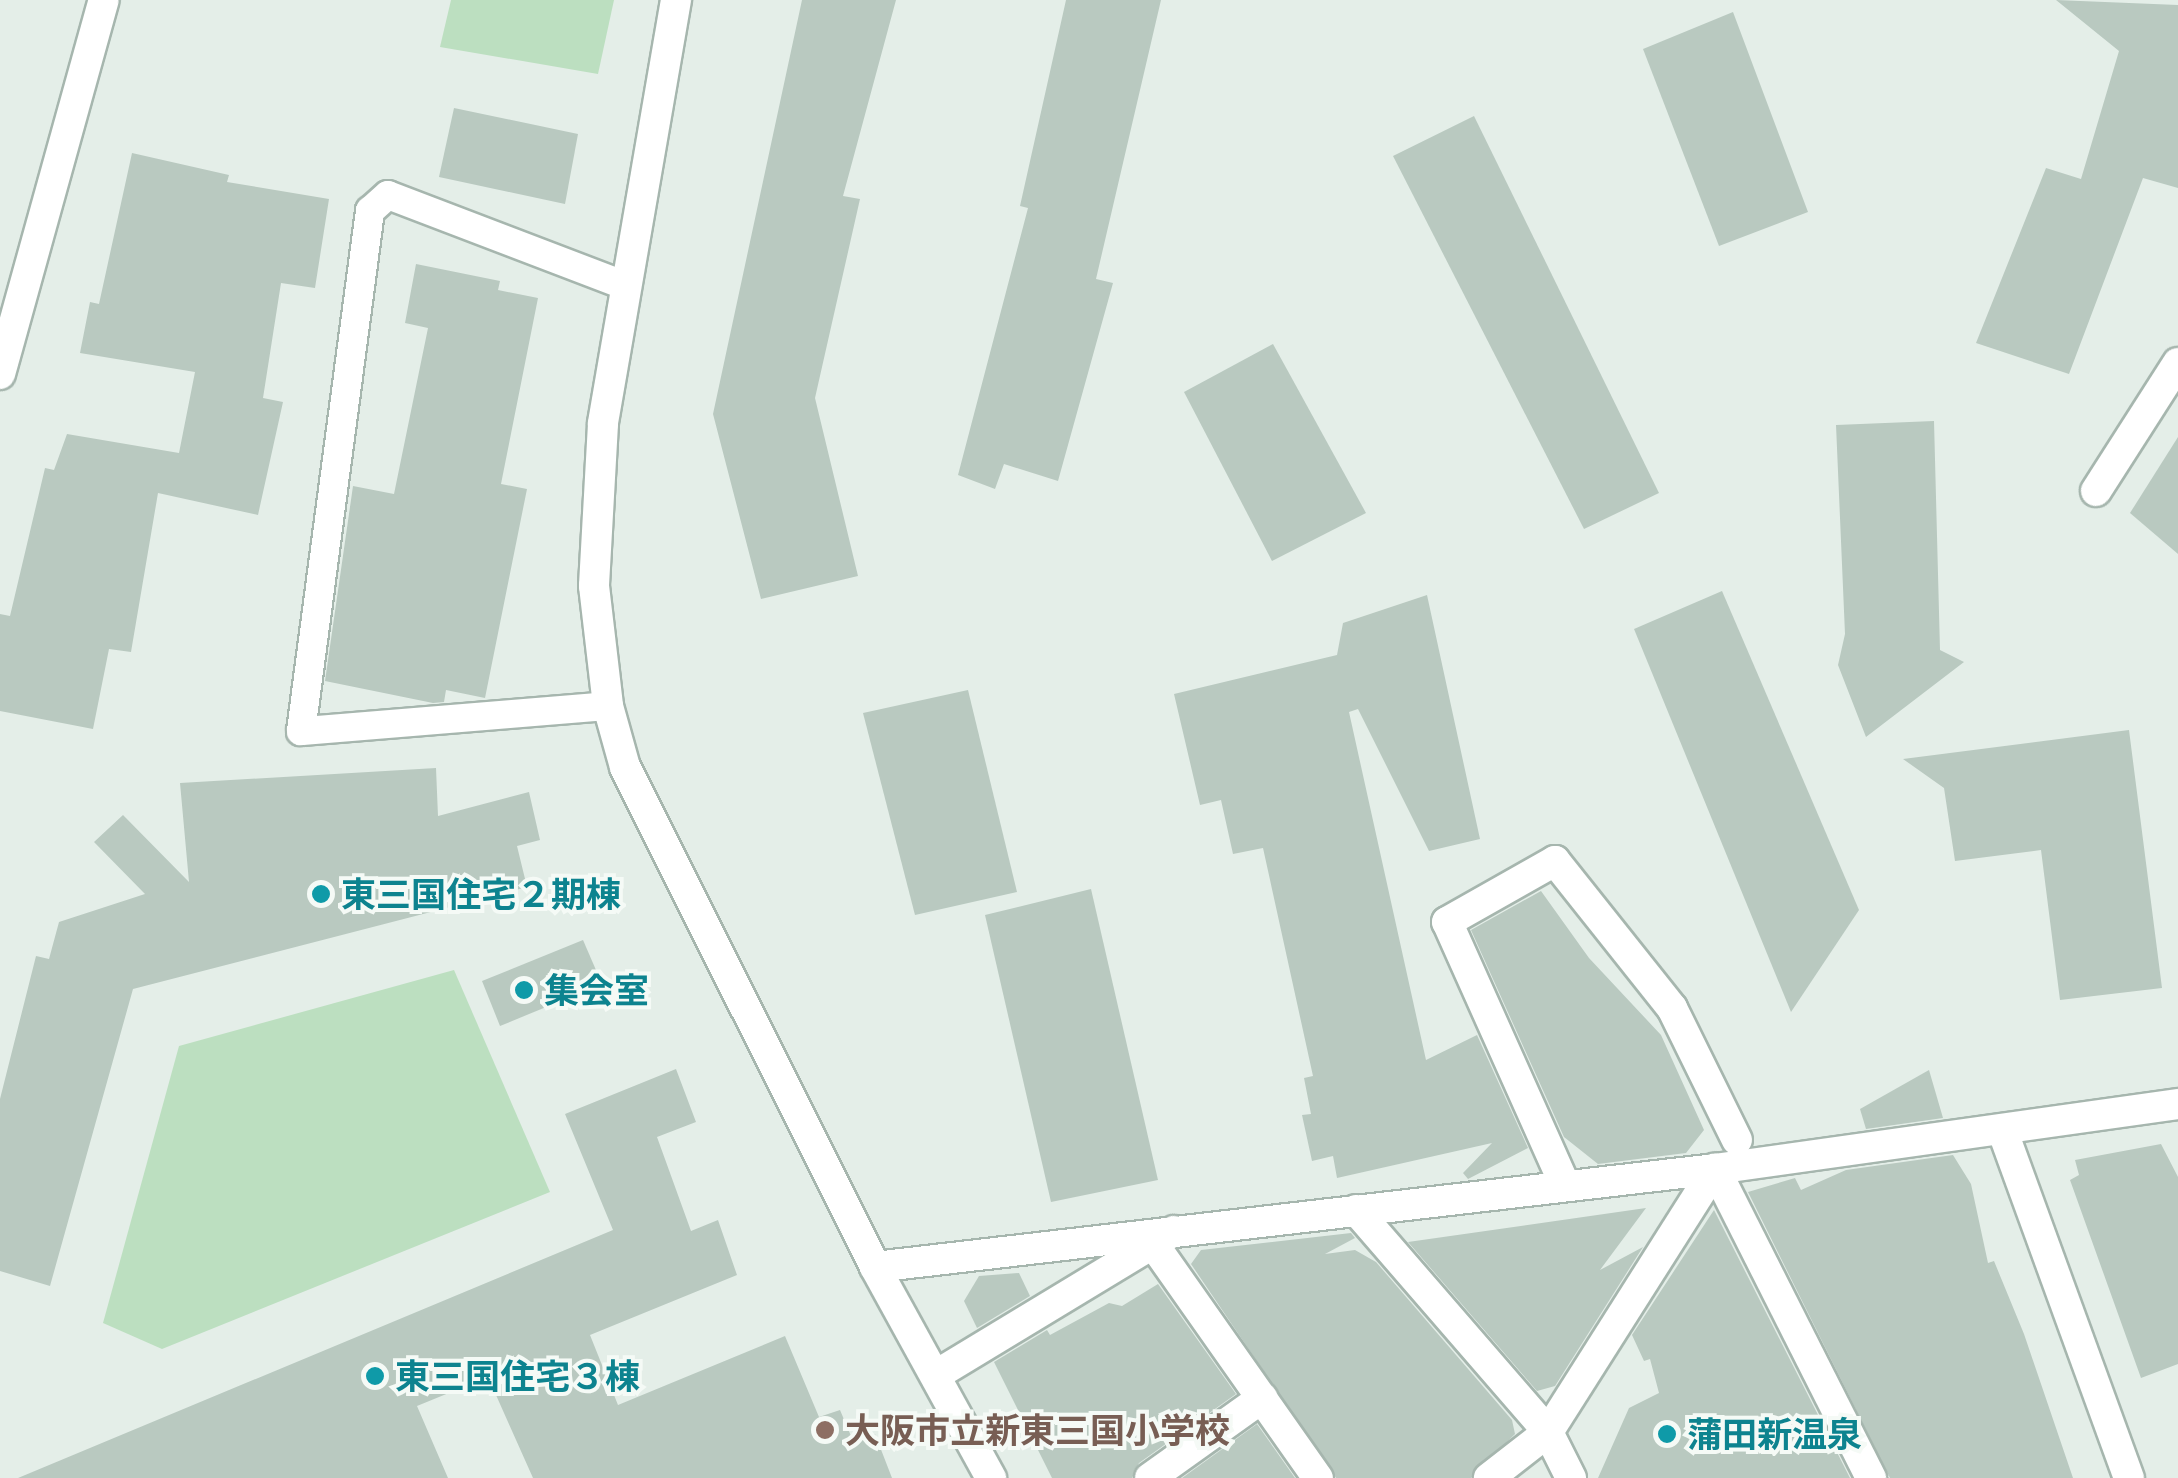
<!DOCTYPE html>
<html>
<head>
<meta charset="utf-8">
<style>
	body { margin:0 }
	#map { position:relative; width:2178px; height:1478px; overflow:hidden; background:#e4eee8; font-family:Mulish,"Noto Sans JP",sans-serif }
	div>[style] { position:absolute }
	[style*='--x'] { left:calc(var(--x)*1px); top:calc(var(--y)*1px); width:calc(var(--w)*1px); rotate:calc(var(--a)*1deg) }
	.green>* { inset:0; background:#bcdfc0 }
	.building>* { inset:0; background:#b9c9c0 }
	.roads { filter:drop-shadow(2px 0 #a6b6ae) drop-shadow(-2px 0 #a6b6ae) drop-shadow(0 2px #a6b6ae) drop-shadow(0 -2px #a6b6ae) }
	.lane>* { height:28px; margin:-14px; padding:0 14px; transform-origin:14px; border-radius:14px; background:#fff }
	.street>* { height:30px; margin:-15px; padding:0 15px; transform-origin:15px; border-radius:15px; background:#fff }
	.secondary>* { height:30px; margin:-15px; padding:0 15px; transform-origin:15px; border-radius:15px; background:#fff }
	.dots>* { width:28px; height:28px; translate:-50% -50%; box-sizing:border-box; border:5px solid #f5faf6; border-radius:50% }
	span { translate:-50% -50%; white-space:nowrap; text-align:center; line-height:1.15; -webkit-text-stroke:8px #f5faf6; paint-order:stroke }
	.culture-label { font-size:35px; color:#0d838f; font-weight:700 }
	.left { translate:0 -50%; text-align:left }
	.education-label { font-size:35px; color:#785e54; font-weight:700 }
</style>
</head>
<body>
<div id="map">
	<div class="green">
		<i style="clip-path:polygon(451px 0,614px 0,598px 74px,440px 47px)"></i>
		<i style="clip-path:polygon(454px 970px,550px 1192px,162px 1349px,103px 1323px,179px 1046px)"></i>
	</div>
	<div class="building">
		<i style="clip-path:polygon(802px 0,896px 0,843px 196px,860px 199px,815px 398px,858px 576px,761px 599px,713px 414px)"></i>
		<i style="clip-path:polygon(1066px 0,1161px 0,1096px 279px,1113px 283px,1058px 481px,1004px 464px,995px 489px,958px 475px,1028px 208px,1020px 206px)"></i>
		<i style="clip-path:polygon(2056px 0,2178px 5px,2178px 188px,2143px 178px,2069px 374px,1976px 343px,2046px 168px,2081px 179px,2119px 51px)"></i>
		<i style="clip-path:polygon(1733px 12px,1808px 212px,1719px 246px,1643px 49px)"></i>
		<i style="clip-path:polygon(454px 108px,578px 134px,565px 204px,439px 177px)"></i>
		<i style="clip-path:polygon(1474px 116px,1659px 493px,1584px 529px,1393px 156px)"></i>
		<i style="clip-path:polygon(132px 153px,229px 175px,227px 182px,329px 199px,315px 288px,281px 283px,263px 398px,283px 402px,258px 515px,158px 493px,131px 652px,109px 649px,93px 729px,0 711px,0 614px,10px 616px,45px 468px,54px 470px,67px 434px,179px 453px,195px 372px,80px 353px,90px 302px,99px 304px)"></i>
		<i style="clip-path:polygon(416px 264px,500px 281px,498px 290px,538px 298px,501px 484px,527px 489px,485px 698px,446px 690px,444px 702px,433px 703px,325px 681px,353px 486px,394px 494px,428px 328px,405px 323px)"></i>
		<i style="clip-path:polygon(1273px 344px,1366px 513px,1272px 561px,1184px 392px)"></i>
		<i style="clip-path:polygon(1934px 421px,1940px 650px,1964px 662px,1866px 737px,1838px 665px,1845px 634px,1836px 425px)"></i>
		<i style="clip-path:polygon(2178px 437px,2178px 554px,2130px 513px)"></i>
		<i style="clip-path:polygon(1722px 591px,1859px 910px,1791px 1012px,1634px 629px)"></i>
		<i style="clip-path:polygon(1427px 595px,1480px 839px,1429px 851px,1358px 709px,1349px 712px,1426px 1060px,1477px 1035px,1528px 1148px,1468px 1179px,1463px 1173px,1492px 1143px,1337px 1178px,1333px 1156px,1312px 1161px,1302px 1115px,1311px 1114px,1304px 1078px,1313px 1076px,1263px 848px,1233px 854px,1221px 800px,1200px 805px,1174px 694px,1337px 655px,1343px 623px)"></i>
		<i style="clip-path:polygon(968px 690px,1017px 892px,915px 915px,863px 713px)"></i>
		<i style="clip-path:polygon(2129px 730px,2162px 988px,2060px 1000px,2041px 850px,1955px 861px,1944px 788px,1903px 759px)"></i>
		<i style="clip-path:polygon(436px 768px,438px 816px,529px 792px,540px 840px,517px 846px,527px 887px,133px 989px,50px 1286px,0 1271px,0 1099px,36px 956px,49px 959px,59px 922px,145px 894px,94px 842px,123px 815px,189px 882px,180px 783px)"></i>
		<i style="clip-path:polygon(1091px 889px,1158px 1180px,1051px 1202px,985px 915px)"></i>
		<i style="clip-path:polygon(1541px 891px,1589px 958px,1661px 1035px,1704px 1130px,1686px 1153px,1598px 1164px,1564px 1137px,1471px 930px)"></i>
		<i style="clip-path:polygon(583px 940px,602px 984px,500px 1026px,482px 981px)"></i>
		<i style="clip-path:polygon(676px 1069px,696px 1122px,657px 1137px,691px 1231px,718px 1220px,737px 1275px,590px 1335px,618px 1405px,785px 1336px,819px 1417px,840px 1410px,854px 1443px,875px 1434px,892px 1478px,533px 1478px,488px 1377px,417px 1406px,448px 1478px,18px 1478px,613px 1230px,565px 1114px)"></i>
		<i style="clip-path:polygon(1929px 1070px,1943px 1118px,1866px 1129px,1860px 1109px)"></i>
		<i style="clip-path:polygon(2161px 1144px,2178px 1177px,2178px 1364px,2141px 1378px,2070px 1180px,2079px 1175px,2075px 1160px)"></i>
		<i style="clip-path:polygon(1953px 1155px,1971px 1184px,1988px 1263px,1994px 1261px,2024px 1334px,2073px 1478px,1890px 1478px,1748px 1192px,1795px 1178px,1801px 1190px,1846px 1170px)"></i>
		<i style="clip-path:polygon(1646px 1208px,1600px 1270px,1643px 1247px,1555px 1386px,1537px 1391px,1408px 1242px)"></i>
		<i style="clip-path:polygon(1714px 1210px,1850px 1478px,1598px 1478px,1629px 1408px,1659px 1393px,1650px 1359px,1644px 1361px,1632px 1335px)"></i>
		<i style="clip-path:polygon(1351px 1233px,1355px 1238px,1325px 1254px,1355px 1250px,1376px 1262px,1512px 1420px,1515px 1434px,1471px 1478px,1336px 1478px,1191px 1264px,1201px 1250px)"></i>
		<i style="clip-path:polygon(1019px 1273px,1030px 1296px,977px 1328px,964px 1301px,979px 1276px)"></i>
		<i style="clip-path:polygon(1158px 1284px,1236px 1394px,1139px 1463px,1132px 1478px,1052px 1478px,994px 1362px,1047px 1330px,1050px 1335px,1109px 1303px,1122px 1306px)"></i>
		<i style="clip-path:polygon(1257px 1424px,1295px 1478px,1182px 1478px)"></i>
	</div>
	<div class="roads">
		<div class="lane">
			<i style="--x:608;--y:706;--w:308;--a:175.3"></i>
			<i style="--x:301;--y:731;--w:525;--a:-82.44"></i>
			<i style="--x:370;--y:211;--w:24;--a:-42"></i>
			<i style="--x:388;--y:195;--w:253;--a:20.9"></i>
		</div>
		<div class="street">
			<i style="--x:1715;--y:1169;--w:346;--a:63.2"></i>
			<i style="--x:1564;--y:1183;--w:286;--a:-114.1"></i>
			<i style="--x:1447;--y:922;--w:124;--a:-29.5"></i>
			<i style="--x:1555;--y:861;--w:188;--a:51.5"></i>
			<i style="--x:1672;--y:1008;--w:147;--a:63.8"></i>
			<i style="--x:1356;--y:1210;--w:294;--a:49.1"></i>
			<i style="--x:1548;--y:1432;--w:75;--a:142.1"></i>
			<i style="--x:1154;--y:1245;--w:285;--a:54.9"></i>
			<i style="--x:875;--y:1267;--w:846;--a:-6.65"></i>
			<i style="--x:1715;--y:1169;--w:468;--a:-8"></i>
			<i style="--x:936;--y:1375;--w:278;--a:-31.2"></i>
			<i style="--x:1150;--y:1478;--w:138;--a:-35.5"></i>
			<i style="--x:1571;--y:1478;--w:51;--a:-116.6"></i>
			<i style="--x:1548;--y:1432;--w:312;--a:-57.6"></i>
		</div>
		<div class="secondary">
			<i style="--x:676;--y:0;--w:430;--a:99.8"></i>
			<i style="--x:603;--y:424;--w:162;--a:93.2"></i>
			<i style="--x:594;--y:586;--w:121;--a:83.3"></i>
			<i style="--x:608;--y:706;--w:63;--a:74.4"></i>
			<i style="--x:625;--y:767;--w:559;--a:63.43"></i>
			<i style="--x:875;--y:1267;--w:241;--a:61.2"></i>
			<i style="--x:0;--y:374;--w:388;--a:-74.5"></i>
			<i style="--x:2096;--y:491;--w:152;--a:-57.4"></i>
			<i style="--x:2003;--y:1132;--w:368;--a:70"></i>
		</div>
	</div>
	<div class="dots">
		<i style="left:321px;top:894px;background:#0f9aa8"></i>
		<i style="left:524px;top:990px;background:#0f9aa8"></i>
		<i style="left:375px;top:1376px;background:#0f9aa8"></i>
		<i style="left:825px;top:1430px;background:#8d6e63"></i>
		<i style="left:1667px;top:1434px;background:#0f9aa8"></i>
	</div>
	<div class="culture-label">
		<span class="left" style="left:341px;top:894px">東三国住宅２期棟</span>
		<span class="left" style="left:544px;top:990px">集会室</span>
		<span class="left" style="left:395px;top:1376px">東三国住宅３棟</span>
		<span class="left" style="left:1687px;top:1434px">蒲田新温泉</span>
	</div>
	<div class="education-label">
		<span class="left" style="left:845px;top:1430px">大阪市立新東三国小学校</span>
	</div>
</div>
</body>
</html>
